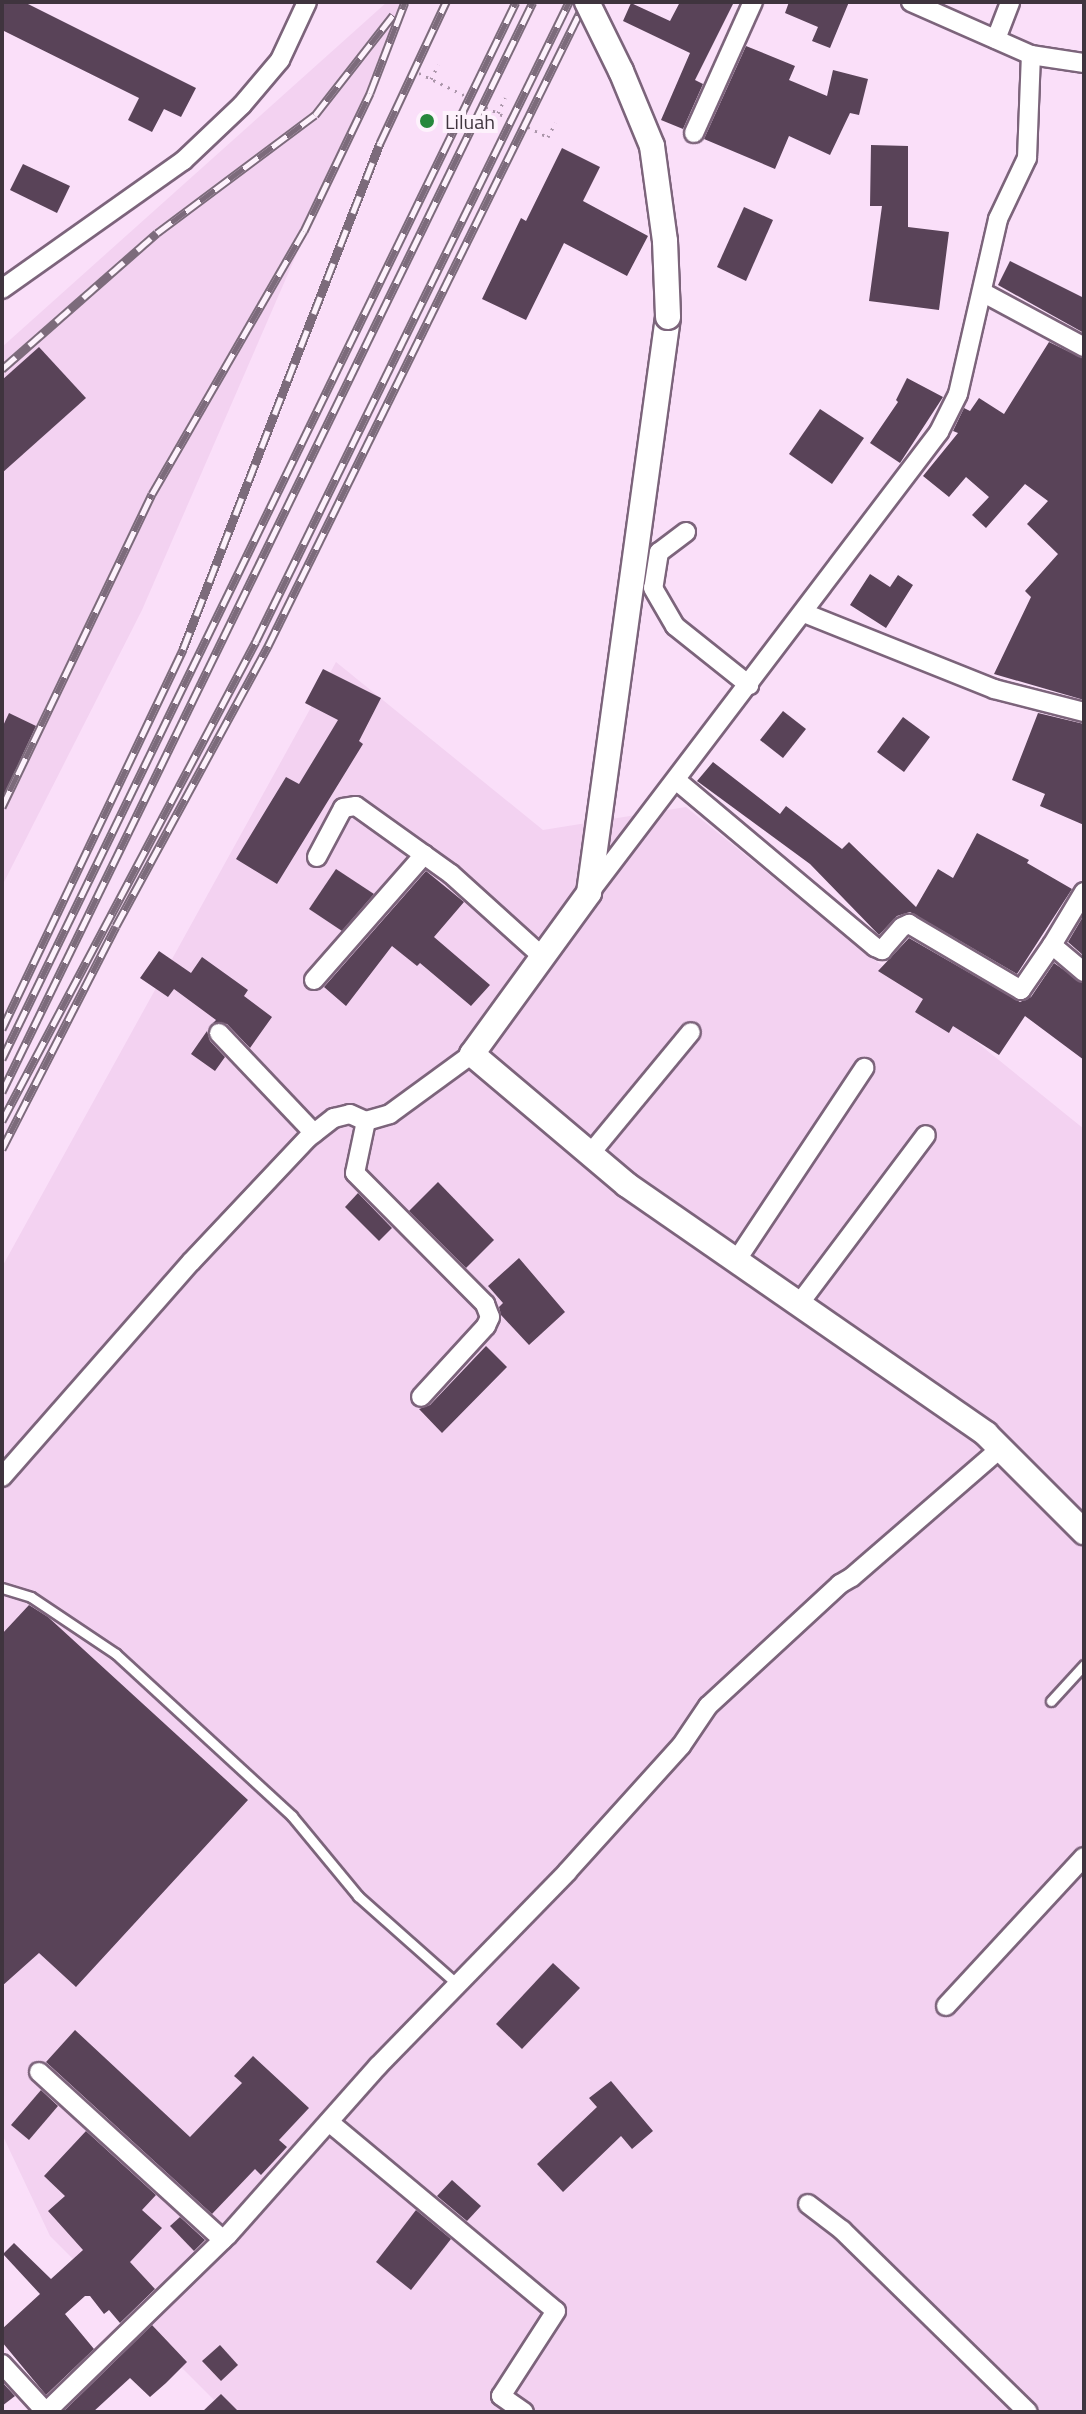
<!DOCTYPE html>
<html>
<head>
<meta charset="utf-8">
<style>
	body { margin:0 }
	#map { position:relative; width:1086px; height:2414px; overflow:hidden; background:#fadff9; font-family:"Titillium Web",sans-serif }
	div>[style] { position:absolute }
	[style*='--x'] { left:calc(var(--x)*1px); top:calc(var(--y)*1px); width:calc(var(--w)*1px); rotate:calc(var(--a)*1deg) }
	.built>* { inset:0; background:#f3d2f1 }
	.building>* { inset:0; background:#594358 }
	.path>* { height:3px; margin-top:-1.5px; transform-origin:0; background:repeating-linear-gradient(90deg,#aa95a9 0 2px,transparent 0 8px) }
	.roads { filter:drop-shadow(2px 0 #7c647b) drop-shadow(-2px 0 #7c647b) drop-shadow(0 2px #7c647b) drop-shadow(0 -2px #7c647b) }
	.service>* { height:9px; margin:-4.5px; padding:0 4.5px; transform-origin:4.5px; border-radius:4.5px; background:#fff }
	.minor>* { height:18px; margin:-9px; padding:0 9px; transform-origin:9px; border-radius:9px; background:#fff }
	.tertiary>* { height:24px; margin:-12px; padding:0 12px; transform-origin:12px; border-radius:12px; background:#fff }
	.rail>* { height:9px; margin-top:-4.5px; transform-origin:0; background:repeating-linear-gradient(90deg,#fdf2fc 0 18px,#7c6b7b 0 36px); box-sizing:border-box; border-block:2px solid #7c6b7b }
	.bridges { filter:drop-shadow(2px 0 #7c647b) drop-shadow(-2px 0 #7c647b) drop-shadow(0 2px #7c647b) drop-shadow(0 -2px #7c647b) }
	.tertiary-bridge>* { height:24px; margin:-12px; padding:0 12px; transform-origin:12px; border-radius:12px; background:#fff }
	.dots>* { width:22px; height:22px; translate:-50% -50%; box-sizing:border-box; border:4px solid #fdf2fc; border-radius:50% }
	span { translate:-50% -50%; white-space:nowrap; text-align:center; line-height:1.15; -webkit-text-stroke:8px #fdf2fc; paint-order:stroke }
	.poi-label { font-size:20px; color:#3f343e }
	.left { translate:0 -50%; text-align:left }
	.frame { position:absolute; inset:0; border:4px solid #3f343e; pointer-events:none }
</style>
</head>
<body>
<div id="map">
	<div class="built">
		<i style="clip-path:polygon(387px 2px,406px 2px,142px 610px,2px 886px,2px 347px)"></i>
		<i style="clip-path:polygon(336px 662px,543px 830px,686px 807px,1084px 1129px,1084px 2412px,226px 2412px,50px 2236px,2px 2134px,2px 1267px)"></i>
	</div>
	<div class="building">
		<i style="clip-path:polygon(2px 2px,24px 2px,196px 88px,181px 117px,164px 109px,152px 132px,128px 120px,139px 98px,2px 30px)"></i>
		<i style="clip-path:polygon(680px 2px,734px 2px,695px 80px,703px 84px,683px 129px,661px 120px,690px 53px,623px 21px,631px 3px,670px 21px)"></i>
		<i style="clip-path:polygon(789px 2px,849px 2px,830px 48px,812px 41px,818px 27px,785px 13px)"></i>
		<i style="clip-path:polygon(746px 46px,795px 66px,789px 80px,827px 96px,833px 70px,868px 79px,859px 115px,850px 113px,830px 155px,789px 136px,775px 169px,704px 139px)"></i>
		<i style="clip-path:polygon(871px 145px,908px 146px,908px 227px,949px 232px,939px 310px,869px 301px,882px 206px,870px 206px)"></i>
		<i style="clip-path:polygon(562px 148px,600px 167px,583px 201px,648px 236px,627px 276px,564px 243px,526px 320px,482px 299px,521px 218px,526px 221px)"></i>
		<i style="clip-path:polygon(23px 164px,70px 186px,57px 213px,10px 190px)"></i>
		<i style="clip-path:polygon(744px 207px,773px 220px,746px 281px,717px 267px)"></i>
		<i style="clip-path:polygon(1010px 261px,1084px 298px,1084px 333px,998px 285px)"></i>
		<i style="clip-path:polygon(1049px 342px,1084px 359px,1084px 700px,994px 674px,1031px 597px,1025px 591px,1058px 554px,1027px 524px,1048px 501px,1025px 484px,986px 528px,972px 515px,989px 497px,966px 477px,949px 497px,923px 476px,958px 433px,953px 431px,964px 408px,970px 411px,979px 398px,1004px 414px)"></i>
		<i style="clip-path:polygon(39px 347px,86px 398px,2px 473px,2px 380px)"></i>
		<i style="clip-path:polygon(907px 378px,943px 397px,900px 463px,870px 443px,898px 402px,896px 400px)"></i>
		<i style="clip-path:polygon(820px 409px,864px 438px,832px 484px,789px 454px)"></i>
		<i style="clip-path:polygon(870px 574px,890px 587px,898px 575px,913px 585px,886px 628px,850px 605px)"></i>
		<i style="clip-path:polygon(323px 669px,381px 698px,359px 741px,363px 744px,277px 884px,236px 859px,286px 777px,299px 784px,338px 720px,305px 703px)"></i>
		<i style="clip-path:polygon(783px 711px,806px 729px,783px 758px,760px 740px)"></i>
		<i style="clip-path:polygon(9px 713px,36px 726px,2px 799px,2px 728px)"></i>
		<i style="clip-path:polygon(1038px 713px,1084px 724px,1084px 825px,1040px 806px,1045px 794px,1012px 780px)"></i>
		<i style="clip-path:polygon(903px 717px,930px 737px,904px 772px,877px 752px)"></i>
		<i style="clip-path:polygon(713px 762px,780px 814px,786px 806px,842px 849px,849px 842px,916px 907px,938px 869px,953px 878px,977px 833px,1029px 860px,1027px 863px,1072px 889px,1017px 974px,910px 912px,897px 916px,879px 935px,810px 864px,697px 781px)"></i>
		<i style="clip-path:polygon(336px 869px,374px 894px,342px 931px,309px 909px)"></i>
		<i style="clip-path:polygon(426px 871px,464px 902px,434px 937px,490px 985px,471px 1006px,420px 963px,417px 966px,392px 946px,346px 1006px,324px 987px)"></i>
		<i style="clip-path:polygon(1084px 915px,1084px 956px,1068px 942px)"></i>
		<i style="clip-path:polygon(909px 938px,1020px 1002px,1031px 997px,1054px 963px,1084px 984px,1084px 1060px,1025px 1016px,999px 1055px,953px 1026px,949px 1033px,915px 1012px,923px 999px,878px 971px)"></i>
		<i style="clip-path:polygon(159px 951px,191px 973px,202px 957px,248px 990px,244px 996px,272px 1017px,250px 1048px,227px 1024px,213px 1023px,216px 1020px,174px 989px,168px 997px,140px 978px)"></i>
		<i style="clip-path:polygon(207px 1031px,210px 1041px,225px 1057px,215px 1071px,191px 1054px)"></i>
		<i style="clip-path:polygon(438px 1182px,494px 1240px,466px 1268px,409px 1211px)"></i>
		<i style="clip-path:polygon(358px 1193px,392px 1228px,379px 1241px,345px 1207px)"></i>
		<i style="clip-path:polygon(519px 1258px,565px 1312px,529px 1345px,501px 1315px,499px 1307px,503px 1303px,488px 1286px)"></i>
		<i style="clip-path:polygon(486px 1346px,507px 1367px,442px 1433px,419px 1409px,430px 1405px)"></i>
		<i style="clip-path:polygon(29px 1605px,48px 1617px,248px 1800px,76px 1987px,39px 1953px,2px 1986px,2px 1634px)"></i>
		<i style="clip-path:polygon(553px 1963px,580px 1988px,522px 2049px,496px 2024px)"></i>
		<i style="clip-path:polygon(75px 2030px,190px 2137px,242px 2083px,234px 2076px,253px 2056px,309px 2108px,279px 2140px,287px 2147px,261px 2175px,255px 2169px,212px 2214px,46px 2062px)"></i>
		<i style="clip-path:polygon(611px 2081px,653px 2131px,632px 2149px,621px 2136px,563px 2192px,537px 2164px,597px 2107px,589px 2098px)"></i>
		<i style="clip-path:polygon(41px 2090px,58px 2106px,29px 2140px,11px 2125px)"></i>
		<i style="clip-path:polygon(86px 2131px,156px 2195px,142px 2210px,162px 2228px,130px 2262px,155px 2289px,120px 2323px,109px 2310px,104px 2314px,90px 2296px,85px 2296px,65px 2314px,94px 2349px,46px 2395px,2px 2342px,2px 2329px,40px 2294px,3px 2254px,14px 2243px,51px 2279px,83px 2250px,48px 2211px,65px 2196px,44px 2176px)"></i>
		<i style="clip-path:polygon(452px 2180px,481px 2206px,467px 2221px,437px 2196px)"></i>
		<i style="clip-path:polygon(416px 2210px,451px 2239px,411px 2290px,376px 2262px)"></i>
		<i style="clip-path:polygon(180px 2217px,205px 2240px,194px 2251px,170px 2226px)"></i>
		<i style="clip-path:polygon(152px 2325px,187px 2362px,166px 2383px,150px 2397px,130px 2378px,93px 2412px,63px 2412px)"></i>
		<i style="clip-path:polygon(220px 2345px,238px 2365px,221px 2381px,202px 2361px)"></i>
		<i style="clip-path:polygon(2px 2382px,15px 2396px,2px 2406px)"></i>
		<i style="clip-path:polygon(221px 2394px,239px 2412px,202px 2412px)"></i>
	</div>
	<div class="path">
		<i style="--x:419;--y:73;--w:52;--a:26.1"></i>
		<i style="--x:431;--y:79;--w:16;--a:-63"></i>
		<i style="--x:486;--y:107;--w:25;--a:27"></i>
		<i style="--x:498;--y:113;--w:17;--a:-65"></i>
		<i style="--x:528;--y:127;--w:22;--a:27"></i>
		<i style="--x:548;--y:137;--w:16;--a:-63"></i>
	</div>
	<div class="roads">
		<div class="service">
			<i style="--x:2;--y:1588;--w:30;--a:17"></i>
			<i style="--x:31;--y:1597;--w:102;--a:33.8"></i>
			<i style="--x:116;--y:1654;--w:239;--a:42.6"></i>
			<i style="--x:292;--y:1816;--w:104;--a:50.5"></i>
			<i style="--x:358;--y:1896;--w:132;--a:41.6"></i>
			<i style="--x:1051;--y:1701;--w:49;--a:-47.5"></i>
		</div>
		<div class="minor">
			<i style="--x:911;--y:2;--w:131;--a:23.8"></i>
			<i style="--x:1031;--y:55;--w:54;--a:8.6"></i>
			<i style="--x:996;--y:39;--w:40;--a:-69"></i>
			<i style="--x:694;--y:133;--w:144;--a:-65.8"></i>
			<i style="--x:2;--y:289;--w:222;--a:-35.3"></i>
			<i style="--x:183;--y:161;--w:81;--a:-43.5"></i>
			<i style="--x:242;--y:105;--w:59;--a:-49.8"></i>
			<i style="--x:280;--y:60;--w:64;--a:-65"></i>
			<i style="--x:982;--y:292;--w:116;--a:28.3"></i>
			<i style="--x:686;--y:532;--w:34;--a:143"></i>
			<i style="--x:659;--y:552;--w:36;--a:99"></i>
			<i style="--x:653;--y:588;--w:44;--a:59.9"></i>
			<i style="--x:675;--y:626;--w:95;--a:38.6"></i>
			<i style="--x:804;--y:613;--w:205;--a:21.8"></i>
			<i style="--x:994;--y:689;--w:93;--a:14.3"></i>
			<i style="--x:676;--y:780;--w:260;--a:40"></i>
			<i style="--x:875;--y:947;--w:8;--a:23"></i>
			<i style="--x:882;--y:950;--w:30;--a:-49"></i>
			<i style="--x:902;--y:927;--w:8;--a:-23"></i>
			<i style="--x:909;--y:924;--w:130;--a:30.5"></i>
			<i style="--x:1021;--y:990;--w:55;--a:-55.4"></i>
			<i style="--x:317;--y:857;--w:55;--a:-62"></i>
			<i style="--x:343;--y:808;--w:13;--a:-9"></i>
			<i style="--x:356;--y:806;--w:117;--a:35.6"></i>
			<i style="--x:451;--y:874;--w:124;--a:42.1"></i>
			<i style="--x:1084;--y:892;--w:62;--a:121.1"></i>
			<i style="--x:1052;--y:945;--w:42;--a:40.2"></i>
			<i style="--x:589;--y:893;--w:579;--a:-52.79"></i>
			<i style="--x:939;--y:432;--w:42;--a:-63.4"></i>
			<i style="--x:958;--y:394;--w:180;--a:-77.1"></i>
			<i style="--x:998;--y:219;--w:68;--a:-64.6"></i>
			<i style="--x:1027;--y:158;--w:103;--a:-87.8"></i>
			<i style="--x:314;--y:980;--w:167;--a:-48.7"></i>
			<i style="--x:219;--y:1033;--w:138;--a:46.5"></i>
			<i style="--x:366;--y:1121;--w:53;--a:101.9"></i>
			<i style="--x:355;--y:1173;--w:185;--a:45.2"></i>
			<i style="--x:485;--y:1304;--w:14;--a:69"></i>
			<i style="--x:490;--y:1317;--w:10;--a:114"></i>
			<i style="--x:486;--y:1326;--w:96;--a:132.5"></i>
			<i style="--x:590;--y:1154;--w:158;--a:-50.4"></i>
			<i style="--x:736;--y:1261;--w:232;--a:-56.4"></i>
			<i style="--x:799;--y:1304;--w:211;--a:-53.1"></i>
			<i style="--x:2;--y:1477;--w:286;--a:-48.7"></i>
			<i style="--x:191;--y:1262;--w:170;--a:-46.7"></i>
			<i style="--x:308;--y:1138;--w:33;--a:-38"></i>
			<i style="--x:334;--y:1118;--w:16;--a:-14"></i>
			<i style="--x:350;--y:1114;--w:17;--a:24"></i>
			<i style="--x:366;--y:1121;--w:25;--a:-16"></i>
			<i style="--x:390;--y:1114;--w:102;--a:-36.2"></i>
			<i style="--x:946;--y:2006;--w:203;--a:-47.2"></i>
			<i style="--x:39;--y:2072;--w:249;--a:42.4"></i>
			<i style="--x:329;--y:2122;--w:295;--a:39.8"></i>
			<i style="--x:556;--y:2311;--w:101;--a:122.9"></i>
			<i style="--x:501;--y:2396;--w:28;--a:35"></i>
			<i style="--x:808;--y:2204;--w:43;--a:37.4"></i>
			<i style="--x:842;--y:2230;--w:260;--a:44.4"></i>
			<i style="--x:2;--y:2364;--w:64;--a:47.5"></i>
			<i style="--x:46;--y:2412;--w:254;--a:-44.2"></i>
			<i style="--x:228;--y:2235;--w:226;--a:-48.4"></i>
			<i style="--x:378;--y:2066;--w:271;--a:-45.7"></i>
			<i style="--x:567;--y:1872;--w:170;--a:-47.9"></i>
			<i style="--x:681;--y:1746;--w:48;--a:-56"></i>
			<i style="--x:708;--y:1706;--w:180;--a:-42.7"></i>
			<i style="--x:840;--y:1584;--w:14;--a:-30"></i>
			<i style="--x:852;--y:1577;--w:196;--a:-40.9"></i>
		</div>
		<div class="tertiary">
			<i style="--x:668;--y:317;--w:581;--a:97.81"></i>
			<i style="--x:589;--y:893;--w:199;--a:126"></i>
			<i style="--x:472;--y:1054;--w:203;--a:40.2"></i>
			<i style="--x:627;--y:1185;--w:437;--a:34.7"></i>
			<i style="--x:986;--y:1434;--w:139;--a:45"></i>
		</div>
	</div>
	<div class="rail">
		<i style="--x:2;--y:369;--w:206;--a:-41.3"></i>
		<i style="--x:157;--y:233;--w:197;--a:-36.8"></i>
		<i style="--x:315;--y:115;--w:127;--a:-52"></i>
		<i style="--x:2;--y:807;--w:347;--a:-64.4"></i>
		<i style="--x:152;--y:494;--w:304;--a:-60"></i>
		<i style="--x:304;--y:231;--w:153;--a:-64.4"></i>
		<i style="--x:370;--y:93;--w:97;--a:-69"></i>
		<i style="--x:2;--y:1029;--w:421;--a:-64.5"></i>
		<i style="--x:183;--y:649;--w:543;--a:-68.73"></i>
		<i style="--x:380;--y:143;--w:156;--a:-64.9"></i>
		<i style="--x:2;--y:1059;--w:1175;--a:-64.07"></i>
		<i style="--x:2;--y:1092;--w:1212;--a:-64.03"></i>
		<i style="--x:2;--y:1121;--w:543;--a:-62.11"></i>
		<i style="--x:256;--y:641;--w:712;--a:-63.9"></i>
		<i style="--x:2;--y:1149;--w:250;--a:-62.9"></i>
		<i style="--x:116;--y:926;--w:319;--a:-61.5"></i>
		<i style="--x:268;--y:646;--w:718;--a:-63.79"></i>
	</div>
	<div class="bridges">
		<div class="tertiary-bridge">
			<i style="--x:587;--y:2;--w:77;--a:63.8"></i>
			<i style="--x:621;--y:71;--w:81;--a:67.5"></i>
			<i style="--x:652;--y:146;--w:96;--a:82.2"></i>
			<i style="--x:665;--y:241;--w:76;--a:87.7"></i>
		</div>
	</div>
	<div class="dots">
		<i style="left:427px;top:121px;background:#26883c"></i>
	</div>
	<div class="poi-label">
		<span class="left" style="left:445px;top:121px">Liluah</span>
	</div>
	<div class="frame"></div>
</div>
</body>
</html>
